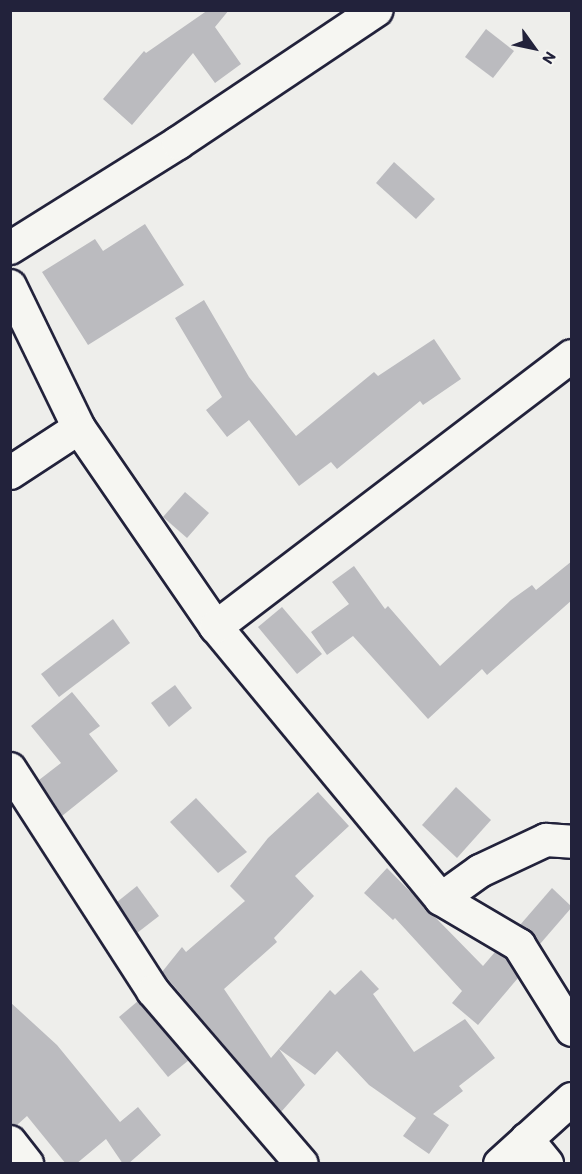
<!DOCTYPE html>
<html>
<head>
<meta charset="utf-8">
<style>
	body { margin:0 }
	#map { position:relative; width:582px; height:1174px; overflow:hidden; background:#eeeeeb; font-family:Itim,sans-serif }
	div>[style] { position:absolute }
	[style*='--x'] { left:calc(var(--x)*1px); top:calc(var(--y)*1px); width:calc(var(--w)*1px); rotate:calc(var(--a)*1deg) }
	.building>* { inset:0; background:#bbbbbf }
	.roads { filter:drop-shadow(2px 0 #22223b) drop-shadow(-2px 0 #22223b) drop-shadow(0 2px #22223b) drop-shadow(0 -2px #22223b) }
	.minor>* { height:32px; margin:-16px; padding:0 16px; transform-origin:16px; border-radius:16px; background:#f6f6f2 }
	span { translate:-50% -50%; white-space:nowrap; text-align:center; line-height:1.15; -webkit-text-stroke:4.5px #f6f6f2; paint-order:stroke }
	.frame { position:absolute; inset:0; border:12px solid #22223b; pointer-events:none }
	.north { position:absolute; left:504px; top:18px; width:60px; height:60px; -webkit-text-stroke:4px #f6f6f2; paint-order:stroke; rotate:123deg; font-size:16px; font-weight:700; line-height:24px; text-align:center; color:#22223b }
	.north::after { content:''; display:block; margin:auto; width:21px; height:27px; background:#22223b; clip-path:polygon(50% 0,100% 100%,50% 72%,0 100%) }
</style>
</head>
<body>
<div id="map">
	<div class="building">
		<i style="clip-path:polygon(208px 10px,229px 10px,215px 27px,241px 64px,215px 83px,193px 53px,132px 125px,103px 99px,144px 51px,146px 53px)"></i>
		<i style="clip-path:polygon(486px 29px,514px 51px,493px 78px,465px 57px)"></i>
		<i style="clip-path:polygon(394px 162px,435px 199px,416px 219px,376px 183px)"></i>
		<i style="clip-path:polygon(145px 224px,184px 285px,88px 345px,42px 272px,95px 239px,103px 251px)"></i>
		<i style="clip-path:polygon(204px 300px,249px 377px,296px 436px,374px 372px,378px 376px,434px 339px,461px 379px,423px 405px,420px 401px,337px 469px,331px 462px,299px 486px,249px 420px,227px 437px,206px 410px,222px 397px,175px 318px)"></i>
		<i style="clip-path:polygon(185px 492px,209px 513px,187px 538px,163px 517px)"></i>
		<i style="clip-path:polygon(572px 561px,572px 600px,487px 675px,482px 669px,428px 719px,353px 636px,327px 655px,311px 632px,349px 604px,332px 582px,354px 566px,385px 609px,388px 606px,440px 666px,511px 600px,532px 585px,536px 590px)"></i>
		<i style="clip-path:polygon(282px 607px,322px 654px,297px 674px,258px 627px)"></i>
		<i style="clip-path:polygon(113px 619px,130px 643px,59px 697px,41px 674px)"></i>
		<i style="clip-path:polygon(175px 685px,192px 708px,169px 727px,151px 703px)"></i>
		<i style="clip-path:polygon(72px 692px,100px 726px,89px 734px,118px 771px,62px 816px,39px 780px,61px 763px,31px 726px)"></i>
		<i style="clip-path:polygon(456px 787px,491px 820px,457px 858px,422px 825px)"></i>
		<i style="clip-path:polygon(318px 792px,349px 826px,295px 876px,314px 896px,274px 938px,277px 942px,224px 989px,271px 1058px,330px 990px,335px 995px,361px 970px,379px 989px,373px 994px,414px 1052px,465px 1019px,495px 1058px,459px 1086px,463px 1091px,433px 1114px,449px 1125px,429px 1154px,403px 1136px,416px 1118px,369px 1085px,337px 1051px,315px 1075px,279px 1049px,305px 1085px,281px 1112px,162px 972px,182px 947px,186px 952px,245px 901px,230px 886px,268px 838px)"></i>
		<i style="clip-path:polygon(196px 798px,247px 852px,218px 873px,170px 822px)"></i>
		<i style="clip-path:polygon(387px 868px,483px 966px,495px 952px,506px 958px,518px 978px,478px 1025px,452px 1003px,462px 991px,395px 918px,393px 920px,364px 893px)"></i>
		<i style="clip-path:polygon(137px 886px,159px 916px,137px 933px,117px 902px)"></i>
		<i style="clip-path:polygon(552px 888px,572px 907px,540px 944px,520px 925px)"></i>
		<i style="clip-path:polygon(138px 1001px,189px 1060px,168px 1077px,119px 1017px)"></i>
		<i style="clip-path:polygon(10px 1002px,57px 1045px,120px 1122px,138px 1107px,161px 1135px,128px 1164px,123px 1164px,106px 1139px,76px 1164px,66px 1164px,27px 1116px,17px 1125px,10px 1124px)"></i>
	</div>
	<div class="roads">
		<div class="minor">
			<i style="--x:10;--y:248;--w:198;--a:-32"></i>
			<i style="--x:178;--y:143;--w:239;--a:-33.8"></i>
			<i style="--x:10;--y:286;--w:158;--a:64.1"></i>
			<i style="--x:79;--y:428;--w:242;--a:55.5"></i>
			<i style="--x:216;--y:627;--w:353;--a:50.4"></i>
			<i style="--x:441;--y:899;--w:91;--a:30.5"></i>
			<i style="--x:519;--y:945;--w:100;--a:58.1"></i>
			<i style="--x:10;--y:473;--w:82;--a:-33.1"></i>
			<i style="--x:216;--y:627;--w:447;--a:-37.3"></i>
			<i style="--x:10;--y:769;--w:264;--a:57.2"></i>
			<i style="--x:153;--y:991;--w:228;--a:49.3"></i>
			<i style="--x:441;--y:899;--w:48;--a:-35.7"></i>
			<i style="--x:480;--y:871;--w:73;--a:-25.2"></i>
			<i style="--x:546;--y:840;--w:26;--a:4"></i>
			<i style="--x:527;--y:1139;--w:32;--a:51"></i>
			<i style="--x:10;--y:1142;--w:28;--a:52"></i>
			<i style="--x:500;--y:1164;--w:97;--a:-42.1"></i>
		</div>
	</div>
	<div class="frame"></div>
	<div class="north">N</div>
</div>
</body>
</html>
